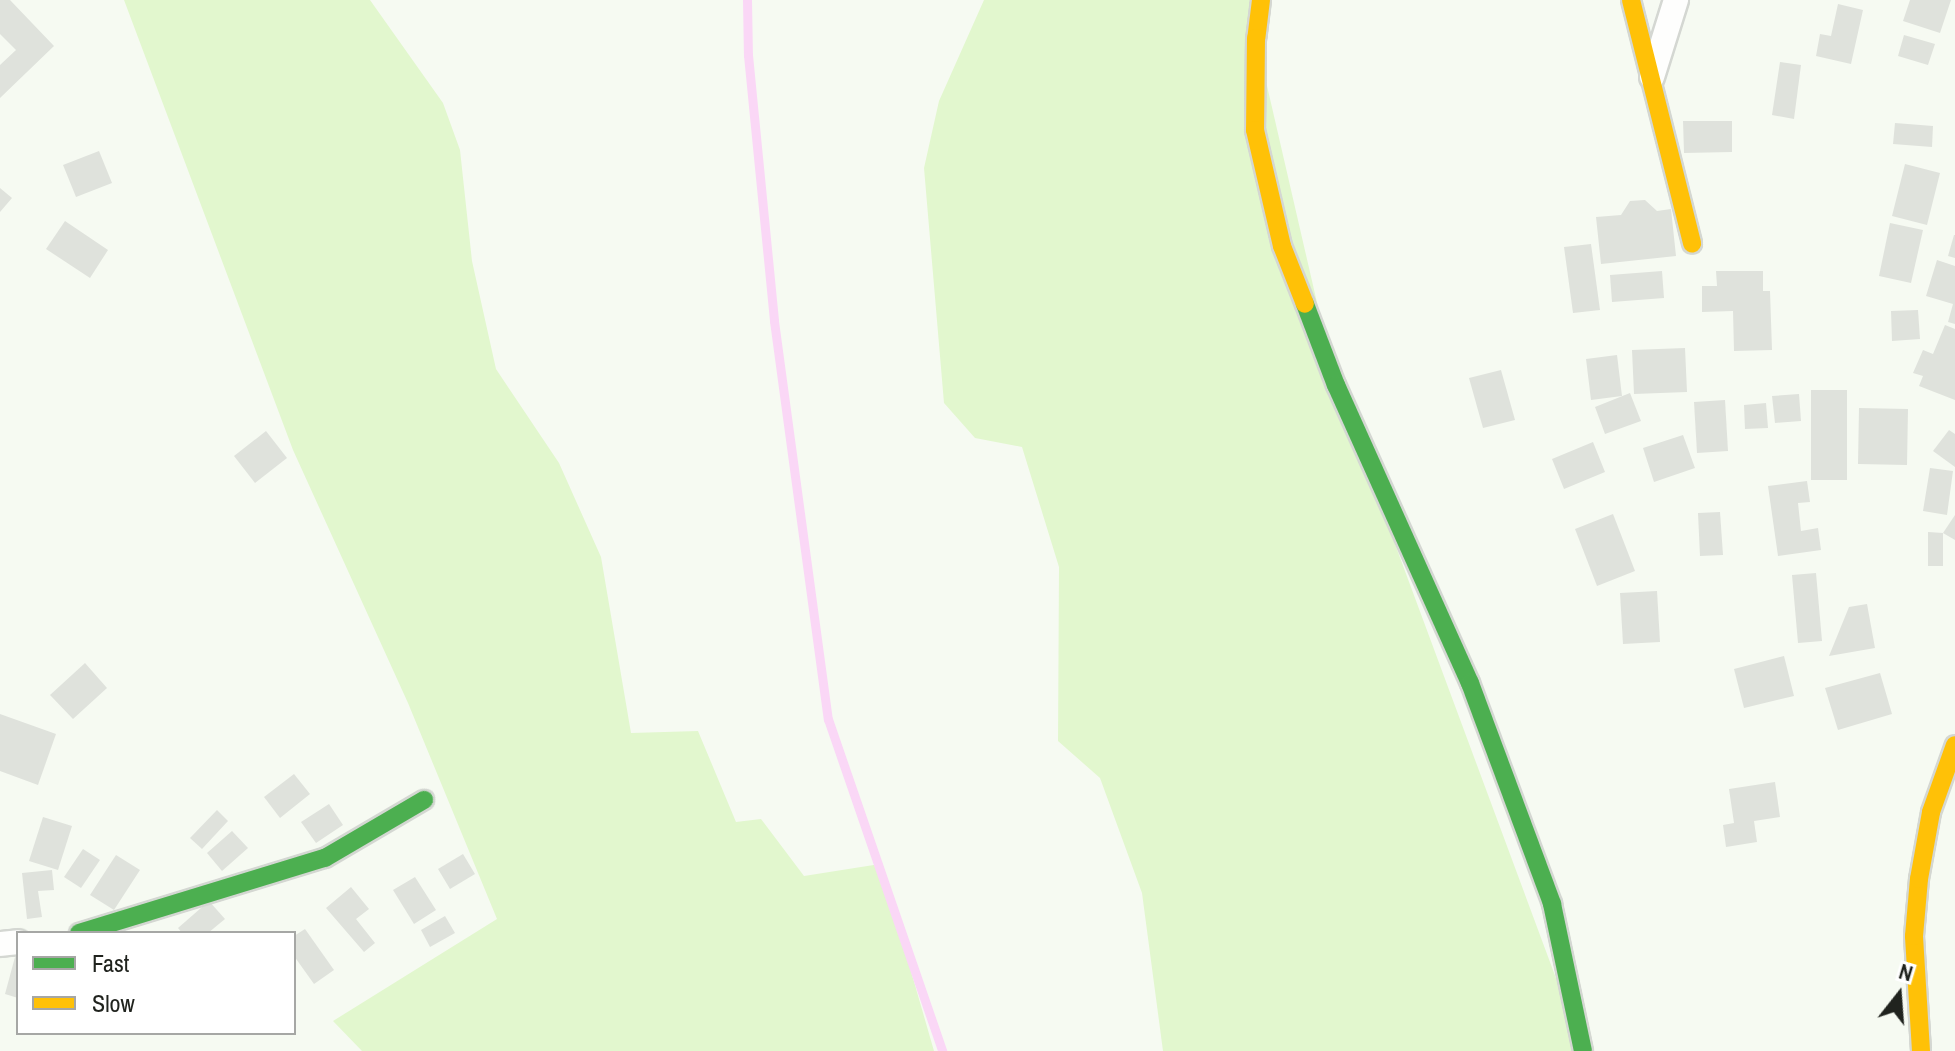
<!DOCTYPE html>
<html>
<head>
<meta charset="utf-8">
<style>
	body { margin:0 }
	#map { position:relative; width:1955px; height:1051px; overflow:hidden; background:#f6faf2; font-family:"Archivo Narrow",sans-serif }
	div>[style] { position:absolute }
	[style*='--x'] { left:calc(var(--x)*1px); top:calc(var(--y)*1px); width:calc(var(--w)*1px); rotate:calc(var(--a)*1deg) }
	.green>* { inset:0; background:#e2f7ce }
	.stream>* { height:9px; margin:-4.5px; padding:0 4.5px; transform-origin:4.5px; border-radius:4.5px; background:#fad7f6 }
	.building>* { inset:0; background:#dfe2dc }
	.roads { filter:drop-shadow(2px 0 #d4d7d2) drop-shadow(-2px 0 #d4d7d2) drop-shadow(0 2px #d4d7d2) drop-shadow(0 -2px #d4d7d2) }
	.street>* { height:24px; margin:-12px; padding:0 12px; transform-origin:12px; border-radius:12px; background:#fefefd }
	.fast>* { height:18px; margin:-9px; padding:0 9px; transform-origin:9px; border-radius:9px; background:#4caf50 }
	.slow>* { height:18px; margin:-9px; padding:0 9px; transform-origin:9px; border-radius:9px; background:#ffc107 }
	span { translate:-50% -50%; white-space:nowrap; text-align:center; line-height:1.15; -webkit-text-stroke:7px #fff; paint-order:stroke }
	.legend { position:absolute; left:16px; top:931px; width:280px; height:104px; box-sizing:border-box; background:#fff; border:2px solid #a6a7a5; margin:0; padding:10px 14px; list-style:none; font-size:24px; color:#20231e }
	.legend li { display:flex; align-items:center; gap:16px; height:40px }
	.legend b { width:40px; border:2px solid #a6a7a5 }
	.north { position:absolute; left:1859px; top:955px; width:80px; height:80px; -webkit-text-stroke:6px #fff; paint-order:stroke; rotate:17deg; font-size:22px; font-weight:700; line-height:32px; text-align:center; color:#20231e }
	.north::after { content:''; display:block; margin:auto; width:28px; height:36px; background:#20231e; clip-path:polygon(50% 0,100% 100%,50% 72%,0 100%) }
</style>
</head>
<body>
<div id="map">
	<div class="green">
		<i style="clip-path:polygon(124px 0,370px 0,443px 103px,460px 150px,472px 261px,496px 369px,559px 463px,601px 557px,631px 733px,698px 731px,736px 822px,761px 819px,804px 876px,880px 864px,934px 1051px,362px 1051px,333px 1021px,497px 919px,408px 703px,293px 450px)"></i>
		<i style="clip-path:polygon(984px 0,1261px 0,1256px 38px,1336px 385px,1583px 1051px,1163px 1051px,1142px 893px,1100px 778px,1058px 741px,1059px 567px,1022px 447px,975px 438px,944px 403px,924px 168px,939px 101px)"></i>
	</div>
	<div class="stream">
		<i style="--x:747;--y:0;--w:55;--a:89"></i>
		<i style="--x:748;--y:55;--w:267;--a:84.4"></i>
		<i style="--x:774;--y:321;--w:402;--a:82.3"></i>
		<i style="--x:828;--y:719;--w:351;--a:71"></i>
	</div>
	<div class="building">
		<i style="clip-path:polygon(0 0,10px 0,54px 46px,0 98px,0 65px,16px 50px,0 34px)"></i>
		<i style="clip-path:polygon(1910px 0,1951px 0,1940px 33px,1903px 21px)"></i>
		<i style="clip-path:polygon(1838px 4px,1863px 10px,1851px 64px,1816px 56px,1820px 34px,1831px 36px)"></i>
		<i style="clip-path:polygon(1904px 35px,1935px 44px,1928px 65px,1898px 56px)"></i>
		<i style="clip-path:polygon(1780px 62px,1801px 65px,1794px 119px,1772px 115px)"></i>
		<i style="clip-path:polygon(1683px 121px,1732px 121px,1732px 152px,1684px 153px)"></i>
		<i style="clip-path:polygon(1895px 123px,1933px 126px,1932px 147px,1893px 144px)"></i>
		<i style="clip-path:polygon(99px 151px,112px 183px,76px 197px,63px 165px)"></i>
		<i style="clip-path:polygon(1905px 164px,1940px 173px,1927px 225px,1892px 216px)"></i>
		<i style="clip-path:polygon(0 188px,12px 198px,0 212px)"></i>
		<i style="clip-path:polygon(1645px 200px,1657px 211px,1671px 209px,1676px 256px,1601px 264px,1596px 217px,1621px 215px,1630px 201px)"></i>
		<i style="clip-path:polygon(65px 221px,108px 250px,90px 278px,46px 249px)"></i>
		<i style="clip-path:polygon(1890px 223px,1923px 230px,1911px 283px,1879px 276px)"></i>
		<i style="clip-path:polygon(1954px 235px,1955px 235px,1955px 258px,1948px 256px)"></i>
		<i style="clip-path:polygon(1591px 244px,1600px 310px,1573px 313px,1564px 247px)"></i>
		<i style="clip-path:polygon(1937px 260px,1955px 266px,1955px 324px,1948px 322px,1953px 304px,1926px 296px)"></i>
		<i style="clip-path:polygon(1662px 271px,1664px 298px,1612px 302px,1610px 275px)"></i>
		<i style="clip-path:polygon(1716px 271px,1763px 271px,1763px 291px,1770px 291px,1772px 350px,1734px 351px,1733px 311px,1702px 312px,1702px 286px,1717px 286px)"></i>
		<i style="clip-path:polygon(1918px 310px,1920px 339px,1892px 341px,1891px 311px)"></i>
		<i style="clip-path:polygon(1945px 325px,1955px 329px,1955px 400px,1919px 386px,1923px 376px,1913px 373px,1923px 350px,1933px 354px)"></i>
		<i style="clip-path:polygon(1685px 348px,1687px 392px,1634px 394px,1632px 350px)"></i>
		<i style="clip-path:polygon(1617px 355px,1622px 396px,1591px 400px,1586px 359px)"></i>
		<i style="clip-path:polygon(1501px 370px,1515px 420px,1483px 428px,1469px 378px)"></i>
		<i style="clip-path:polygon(1811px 390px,1847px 390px,1847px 480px,1811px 480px)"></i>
		<i style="clip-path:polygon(1630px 393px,1641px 421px,1605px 434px,1595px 407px)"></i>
		<i style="clip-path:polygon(1799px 394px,1801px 421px,1775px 423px,1772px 396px)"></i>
		<i style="clip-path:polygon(1725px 400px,1728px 451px,1697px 453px,1694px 402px)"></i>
		<i style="clip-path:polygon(1766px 403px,1768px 428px,1745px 429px,1744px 405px)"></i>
		<i style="clip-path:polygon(1859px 408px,1908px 409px,1907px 465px,1858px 464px)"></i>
		<i style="clip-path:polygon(1949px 430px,1955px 434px,1955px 467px,1933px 451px)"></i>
		<i style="clip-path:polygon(266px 431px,287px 458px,255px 483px,234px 456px)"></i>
		<i style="clip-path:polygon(1683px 435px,1695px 468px,1654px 482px,1643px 448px)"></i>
		<i style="clip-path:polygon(1593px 442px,1605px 472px,1564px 489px,1552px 459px)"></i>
		<i style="clip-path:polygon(1930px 468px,1953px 471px,1947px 515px,1923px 511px)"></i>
		<i style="clip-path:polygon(1807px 481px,1810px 502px,1798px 503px,1801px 531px,1818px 528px,1821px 550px,1778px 556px,1768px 486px)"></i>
		<i style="clip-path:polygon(1720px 512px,1723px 555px,1700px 556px,1698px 513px)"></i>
		<i style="clip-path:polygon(1613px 514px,1635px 571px,1597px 586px,1575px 529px)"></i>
		<i style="clip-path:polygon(1955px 515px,1955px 540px,1943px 533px)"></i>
		<i style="clip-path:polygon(1928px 532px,1943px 533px,1943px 566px,1928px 566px)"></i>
		<i style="clip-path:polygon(1816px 573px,1822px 641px,1798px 643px,1792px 575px)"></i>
		<i style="clip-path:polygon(1657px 591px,1660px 642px,1623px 644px,1620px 593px)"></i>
		<i style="clip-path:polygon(1867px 604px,1875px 648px,1829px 656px,1849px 607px)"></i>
		<i style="clip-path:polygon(1784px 656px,1794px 696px,1744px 708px,1734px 669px)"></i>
		<i style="clip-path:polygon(85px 663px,107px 688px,73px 719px,50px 695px)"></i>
		<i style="clip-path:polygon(1880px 673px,1892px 714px,1838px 730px,1825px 688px)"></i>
		<i style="clip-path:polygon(0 714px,56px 734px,38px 785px,0 771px)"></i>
		<i style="clip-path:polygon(294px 774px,310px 794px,280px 818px,264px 797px)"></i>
		<i style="clip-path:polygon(1775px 782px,1780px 817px,1754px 821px,1757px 842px,1726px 847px,1723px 825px,1734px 823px,1729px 789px)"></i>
		<i style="clip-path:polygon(329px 804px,343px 825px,316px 843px,301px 822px)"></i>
		<i style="clip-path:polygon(217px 810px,228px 821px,202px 849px,190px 838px)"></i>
		<i style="clip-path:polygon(43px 817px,72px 826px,58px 870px,29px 861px)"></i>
		<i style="clip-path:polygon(232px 831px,248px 848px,222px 871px,207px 853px)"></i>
		<i style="clip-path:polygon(83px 849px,100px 860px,81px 888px,64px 877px)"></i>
		<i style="clip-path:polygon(463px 854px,475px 874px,450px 889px,438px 869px)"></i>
		<i style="clip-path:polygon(116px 855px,140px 870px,114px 910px,90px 895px)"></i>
		<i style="clip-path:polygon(52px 870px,54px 890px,38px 891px,42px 917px,27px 919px,22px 873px)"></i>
		<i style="clip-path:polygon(415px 877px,436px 910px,414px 924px,393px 890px)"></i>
		<i style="clip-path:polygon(351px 887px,369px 909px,356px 919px,375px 943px,364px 952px,326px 908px)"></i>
		<i style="clip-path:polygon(209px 901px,225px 919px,208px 933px,182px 933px,178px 928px)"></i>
		<i style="clip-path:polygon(445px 916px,455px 933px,430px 947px,421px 930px)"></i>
		<i style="clip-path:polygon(305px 929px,334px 970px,314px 984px,294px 956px,294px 936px)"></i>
		<i style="clip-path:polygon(15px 957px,18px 958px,18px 998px,5px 994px)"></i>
	</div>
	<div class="roads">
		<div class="street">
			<i style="--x:1652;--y:77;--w:81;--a:-72.7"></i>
			<i style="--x:0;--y:944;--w:18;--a:-6"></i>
		</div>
		<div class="fast">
			<i style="--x:1305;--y:304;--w:87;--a:69.1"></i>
			<i style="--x:1336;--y:385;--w:327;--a:65.8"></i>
			<i style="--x:1470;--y:683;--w:236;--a:69.6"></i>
			<i style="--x:1552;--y:904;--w:150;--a:78.1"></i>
			<i style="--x:79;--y:933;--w:257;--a:-17"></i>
			<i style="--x:325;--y:858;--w:115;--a:-30.4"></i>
		</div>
		<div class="slow">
			<i style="--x:1261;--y:0;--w:38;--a:97"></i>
			<i style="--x:1256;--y:38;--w:92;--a:90.6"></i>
			<i style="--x:1255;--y:130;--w:119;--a:76.9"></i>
			<i style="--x:1282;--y:246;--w:62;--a:68.4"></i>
			<i style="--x:1631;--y:0;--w:251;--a:75.9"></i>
			<i style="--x:1921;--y:1051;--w:115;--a:-93.5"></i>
			<i style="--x:1914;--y:936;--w:57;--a:-85"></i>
			<i style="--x:1919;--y:879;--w:68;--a:-79.8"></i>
			<i style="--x:1931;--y:812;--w:71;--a:-70.3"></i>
		</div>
	</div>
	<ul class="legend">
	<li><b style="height:10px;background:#4caf50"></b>Fast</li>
	<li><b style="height:10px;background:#ffc107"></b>Slow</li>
	</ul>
	<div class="north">N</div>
</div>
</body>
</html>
